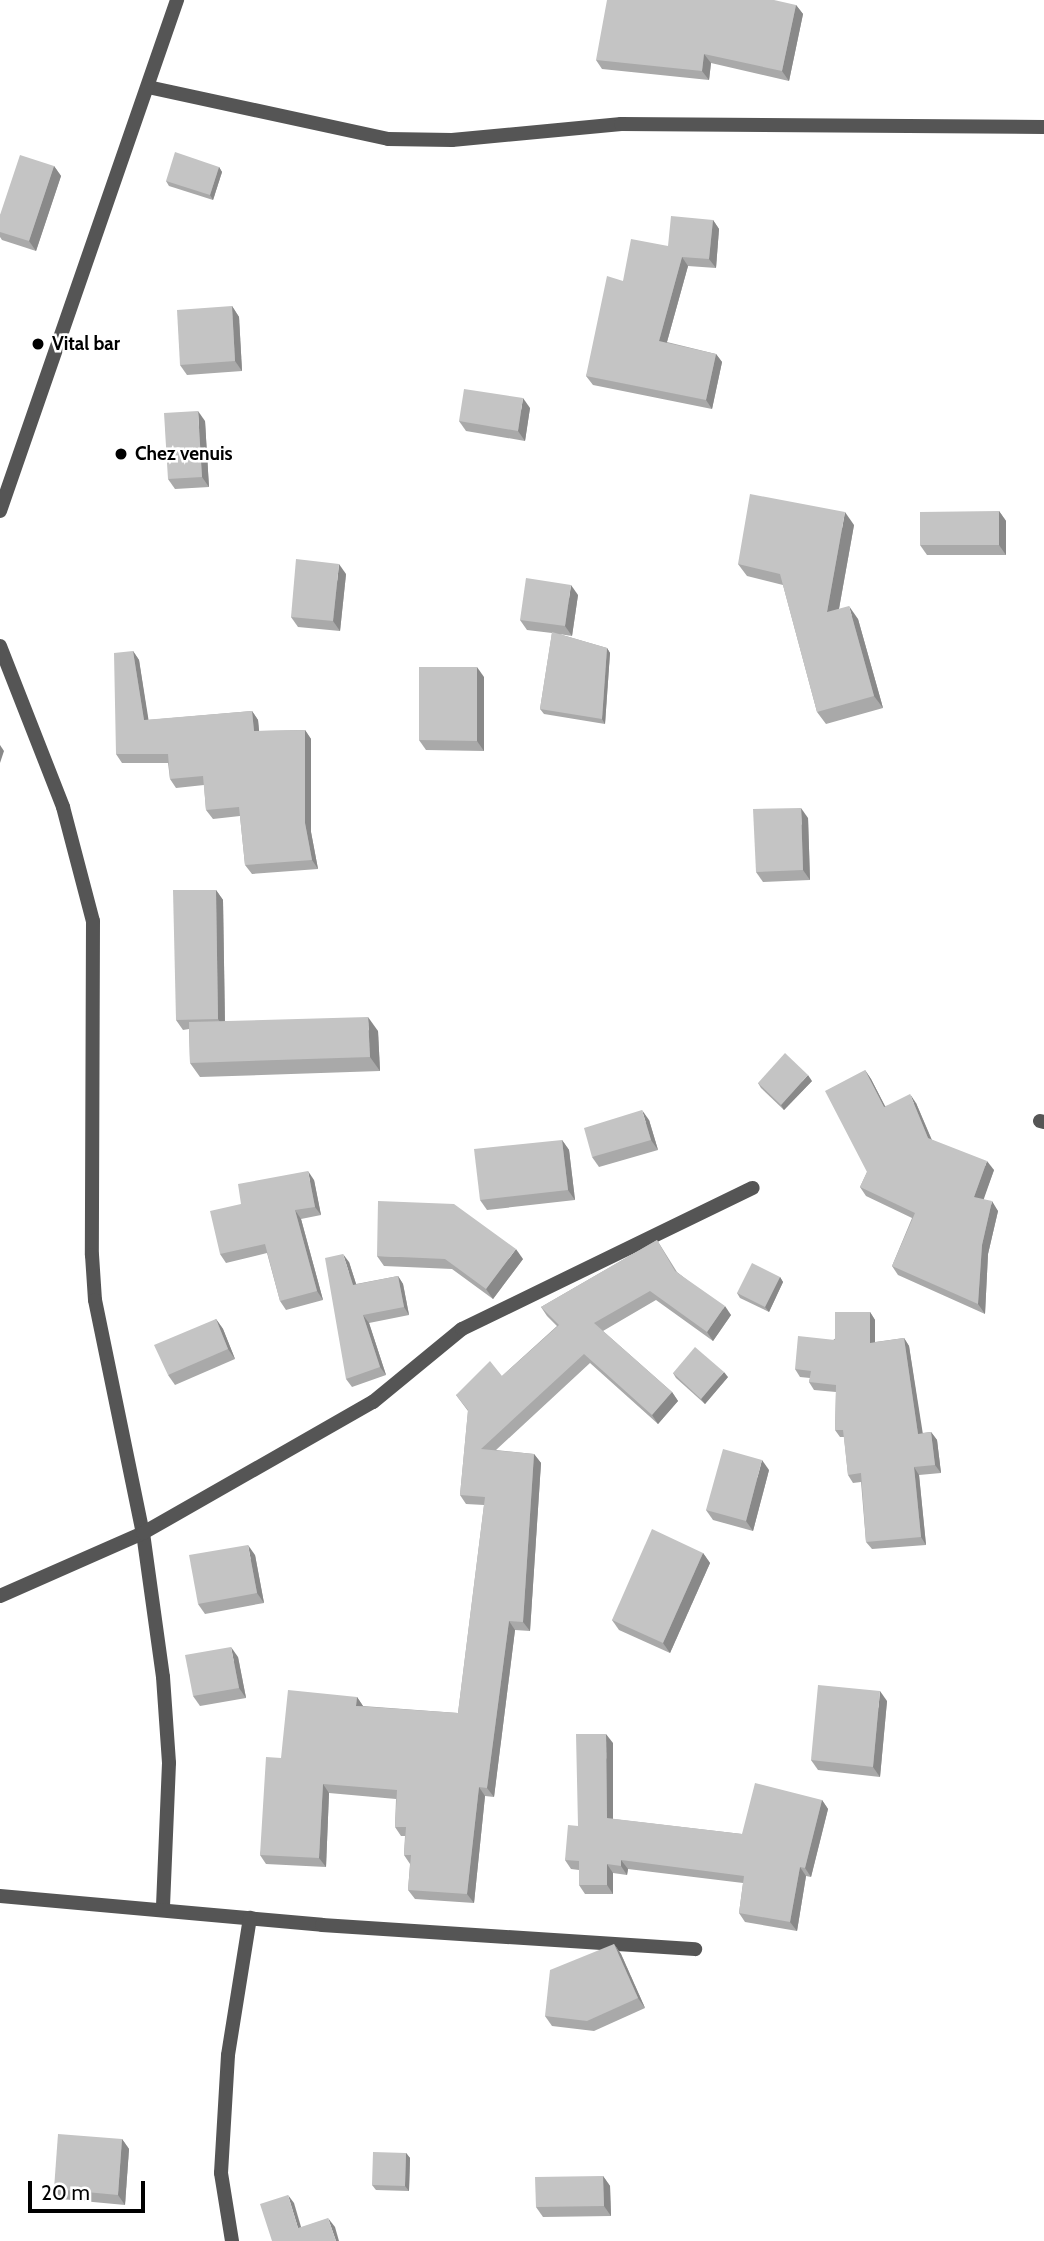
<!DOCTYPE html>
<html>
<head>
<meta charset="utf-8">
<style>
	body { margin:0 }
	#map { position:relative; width:1044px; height:2241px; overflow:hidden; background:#fff; font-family:Cabin,sans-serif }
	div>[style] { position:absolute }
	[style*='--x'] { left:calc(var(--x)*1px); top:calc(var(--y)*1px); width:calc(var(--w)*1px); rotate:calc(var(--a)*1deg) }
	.minor>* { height:14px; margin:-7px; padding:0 7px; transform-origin:7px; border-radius:7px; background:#555 }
	.tertiary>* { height:14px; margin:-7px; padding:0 7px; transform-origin:7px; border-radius:7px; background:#555 }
	.wall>* { inset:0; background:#a9a9a9 }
	.shaded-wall>* { inset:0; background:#898989 }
	.building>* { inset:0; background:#c4c4c4 }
	.dots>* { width:19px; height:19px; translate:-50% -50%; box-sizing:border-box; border:4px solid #fff; border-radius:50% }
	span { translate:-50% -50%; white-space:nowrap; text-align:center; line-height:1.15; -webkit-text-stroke:5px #fff; paint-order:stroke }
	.poi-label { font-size:19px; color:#000; font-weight:700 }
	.left { translate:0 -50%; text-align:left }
	.scale { position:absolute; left:28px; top:2181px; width:117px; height:32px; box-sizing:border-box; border:4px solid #000; border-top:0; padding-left:9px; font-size:21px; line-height:24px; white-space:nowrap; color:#000; -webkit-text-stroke:5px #fff; paint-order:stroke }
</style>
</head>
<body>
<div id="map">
	<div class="minor">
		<i style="--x:148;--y:87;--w:246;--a:12.2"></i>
		<i style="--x:388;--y:139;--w:64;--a:0.9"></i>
		<i style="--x:452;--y:140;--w:170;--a:-5.4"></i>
		<i style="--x:621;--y:124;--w:423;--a:0.4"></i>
		<i style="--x:0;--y:646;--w:173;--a:68.6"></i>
		<i style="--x:63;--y:807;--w:118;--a:75.3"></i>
		<i style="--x:93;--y:921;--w:334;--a:90.2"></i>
		<i style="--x:92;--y:1255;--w:45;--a:86.2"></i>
		<i style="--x:95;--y:1300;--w:238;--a:78.4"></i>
		<i style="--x:143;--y:1533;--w:145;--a:82.1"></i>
		<i style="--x:163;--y:1677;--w:86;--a:86"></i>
		<i style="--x:169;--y:1763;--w:146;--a:92.4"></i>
		<i style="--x:1040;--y:1121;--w:4;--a:14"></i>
		<i style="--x:0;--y:1596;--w:156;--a:-23.8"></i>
		<i style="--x:143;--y:1533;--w:265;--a:-29.7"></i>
		<i style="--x:373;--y:1402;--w:115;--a:-39.4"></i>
		<i style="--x:462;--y:1329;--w:323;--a:-25.9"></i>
		<i style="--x:0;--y:1896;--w:323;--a:5.1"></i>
		<i style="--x:322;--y:1925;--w:374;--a:3.7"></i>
		<i style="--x:232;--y:2241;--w:69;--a:-99.2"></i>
		<i style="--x:221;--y:2173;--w:118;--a:-86.6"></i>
		<i style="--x:228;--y:2055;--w:139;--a:-80.9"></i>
	</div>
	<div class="tertiary">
		<i style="--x:0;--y:511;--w:541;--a:-70.89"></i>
	</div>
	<div class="wall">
		<i style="clip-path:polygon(796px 5px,803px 14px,789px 81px,711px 63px,709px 80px,602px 69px,596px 60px)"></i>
		<i style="clip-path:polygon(54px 166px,61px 176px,36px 251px,2px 240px,0 237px,0 215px)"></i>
		<i style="clip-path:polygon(219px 167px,222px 172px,213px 200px,169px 186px,166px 181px)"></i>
		<i style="clip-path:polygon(713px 220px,719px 229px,716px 268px,688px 266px,667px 342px,716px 354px,722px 362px,712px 409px,593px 385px,586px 376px,623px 281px,668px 246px)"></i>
		<i style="clip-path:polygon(232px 306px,239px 317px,242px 371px,187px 375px,180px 365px)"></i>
		<i style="clip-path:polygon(530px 408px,525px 441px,466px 431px,459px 421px)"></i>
		<i style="clip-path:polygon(205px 421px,209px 487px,175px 489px,168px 479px)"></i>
		<i style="clip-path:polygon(999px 511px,1006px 521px,1006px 555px,927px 555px,920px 545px)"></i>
		<i style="clip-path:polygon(854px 525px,839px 609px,858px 619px,883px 708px,826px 724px,817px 712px,783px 585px,747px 576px,738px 564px)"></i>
		<i style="clip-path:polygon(346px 574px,340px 631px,298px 627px,291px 617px)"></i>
		<i style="clip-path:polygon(578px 595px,572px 636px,559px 634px,607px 648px,610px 653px,605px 724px,544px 714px,540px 709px,552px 633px,527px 630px,520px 620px)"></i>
		<i style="clip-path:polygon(133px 651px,139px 660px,148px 720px,252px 711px,258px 720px,259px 731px,305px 730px,311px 739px,311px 832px,318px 869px,252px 874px,245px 865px,240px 816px,213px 819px,206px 810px,204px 785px,176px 788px,170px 779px,168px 763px,122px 763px,116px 754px)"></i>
		<i style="clip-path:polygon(484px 677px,484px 751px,426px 750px,419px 740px)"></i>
		<i style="clip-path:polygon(808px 818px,810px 880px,763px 882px,756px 872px)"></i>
		<i style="clip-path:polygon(216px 890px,223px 900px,225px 1021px,378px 1031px,380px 1071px,200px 1077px,190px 1063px,189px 1029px,183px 1030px,176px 1020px)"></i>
		<i style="clip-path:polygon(865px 1070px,871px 1079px,885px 1106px,916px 1103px,932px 1140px,994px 1170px,983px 1199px,998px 1211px,988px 1254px,985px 1314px,898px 1275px,892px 1266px,912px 1218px,866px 1196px,860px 1187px,867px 1172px)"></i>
		<i style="clip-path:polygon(812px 1081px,784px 1110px,761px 1088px,758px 1083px)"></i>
		<i style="clip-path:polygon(649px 1120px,658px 1150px,599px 1167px,592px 1157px)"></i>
		<i style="clip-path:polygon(562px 1140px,569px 1150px,575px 1200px,487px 1210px,480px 1200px)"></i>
		<i style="clip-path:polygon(314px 1180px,321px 1215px,301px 1219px,323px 1300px,286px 1310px,280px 1301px,267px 1253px,226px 1263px,220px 1254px,241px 1204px)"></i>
		<i style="clip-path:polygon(657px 1240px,677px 1272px,731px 1315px,713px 1341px,656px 1300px,603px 1331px,672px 1392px,678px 1401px,658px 1424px,590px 1363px,496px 1450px,534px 1454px,541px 1463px,530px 1631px,515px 1630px,494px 1797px,485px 1796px,474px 1903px,415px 1899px,408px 1890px,410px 1864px,404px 1855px,405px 1836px,401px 1836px,395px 1827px,396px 1799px,329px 1793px,326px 1867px,266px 1864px,260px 1855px,281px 1758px,357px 1697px,363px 1706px,458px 1713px,484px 1505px,466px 1504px,460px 1495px,468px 1411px,456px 1395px,502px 1376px,557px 1326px,547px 1316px,541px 1307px)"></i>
		<i style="clip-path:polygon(377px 1256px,523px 1259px,493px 1299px,452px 1269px,384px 1266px)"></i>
		<i style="clip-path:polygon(349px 1262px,356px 1284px,398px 1276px,403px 1284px,409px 1315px,369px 1323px,386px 1375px,352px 1387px,346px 1379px)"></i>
		<i style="clip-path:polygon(780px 1277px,783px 1282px,769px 1312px,740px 1298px,737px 1293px)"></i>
		<i style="clip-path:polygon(870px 1312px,875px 1320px,875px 1342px,904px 1338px,909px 1346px,922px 1433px,931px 1432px,937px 1440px,941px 1473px,919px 1475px,926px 1545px,872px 1549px,866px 1542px,861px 1482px,853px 1483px,848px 1475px,844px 1437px,840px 1437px,835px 1430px,836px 1392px,814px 1390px,809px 1382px,810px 1378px,800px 1377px,795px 1369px)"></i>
		<i style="clip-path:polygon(216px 1319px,223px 1329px,235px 1359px,175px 1385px,168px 1375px)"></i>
		<i style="clip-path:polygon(673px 1373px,728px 1377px,705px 1404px,676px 1378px)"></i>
		<i style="clip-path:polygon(769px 1470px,753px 1531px,713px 1520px,706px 1510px)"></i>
		<i style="clip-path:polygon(703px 1553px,710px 1563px,670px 1653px,619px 1630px,612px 1620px)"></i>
		<i style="clip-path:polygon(255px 1555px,264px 1603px,205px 1614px,198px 1604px)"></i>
		<i style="clip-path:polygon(238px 1657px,246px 1698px,200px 1706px,193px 1696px)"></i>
		<i style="clip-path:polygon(887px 1701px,880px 1777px,818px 1770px,811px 1760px)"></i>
		<i style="clip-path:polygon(613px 1743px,613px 1819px,742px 1834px,822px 1800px,828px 1809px,811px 1877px,806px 1876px,797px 1931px,745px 1922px,739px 1913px,743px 1883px,628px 1869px,627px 1875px,613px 1873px,613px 1894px,585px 1894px,579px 1885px,579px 1870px,571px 1869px,565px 1860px,578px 1826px)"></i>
		<i style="clip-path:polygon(614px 1944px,621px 1954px,645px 2008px,594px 2031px,552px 2026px,545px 2016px)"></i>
		<i style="clip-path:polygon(122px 2139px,129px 2149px,125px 2205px,61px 2199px,54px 2189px)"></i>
		<i style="clip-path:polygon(406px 2153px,410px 2158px,409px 2191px,376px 2190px,372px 2185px)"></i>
		<i style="clip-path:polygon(603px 2176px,610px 2186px,611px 2216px,543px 2217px,536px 2207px)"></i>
	</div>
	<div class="shaded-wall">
		<i style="clip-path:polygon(796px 5px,803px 14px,789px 81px,782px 71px)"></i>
		<i style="clip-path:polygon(704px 54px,711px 63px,709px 80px,702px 71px)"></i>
		<i style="clip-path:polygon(54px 166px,61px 176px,36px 251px,29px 241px)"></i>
		<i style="clip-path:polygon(219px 167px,222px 172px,213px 200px,210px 195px)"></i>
		<i style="clip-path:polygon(713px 220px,719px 229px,716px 268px,709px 259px)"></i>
		<i style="clip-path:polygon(682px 257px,688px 266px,665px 349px,659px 341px)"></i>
		<i style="clip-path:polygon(232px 306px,239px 317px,242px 371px,235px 361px)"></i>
		<i style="clip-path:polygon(716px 354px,722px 362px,712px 409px,706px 400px)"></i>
		<i style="clip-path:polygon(523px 398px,530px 408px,525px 441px,518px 431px)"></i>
		<i style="clip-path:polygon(198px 411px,205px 421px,209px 487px,202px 477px)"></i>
		<i style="clip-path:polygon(999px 511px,1006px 521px,1006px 555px,999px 545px)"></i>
		<i style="clip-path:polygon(845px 512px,854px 525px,836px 625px,827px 612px)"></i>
		<i style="clip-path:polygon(339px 564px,346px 574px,340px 631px,333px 621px)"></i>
		<i style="clip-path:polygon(571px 585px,578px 595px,572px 636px,565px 626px)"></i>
		<i style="clip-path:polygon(849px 606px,858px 619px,883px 708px,874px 696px)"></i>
		<i style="clip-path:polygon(607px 648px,610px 653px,605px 724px,602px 719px)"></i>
		<i style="clip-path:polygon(133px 651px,139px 660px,150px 729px,144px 720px)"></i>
		<i style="clip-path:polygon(477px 667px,484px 677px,484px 751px,477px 741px)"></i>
		<i style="clip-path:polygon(252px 711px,258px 720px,260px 740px,254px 731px)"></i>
		<i style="clip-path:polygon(305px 730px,311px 739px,311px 832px,318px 869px,312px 860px,305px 823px)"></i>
		<i style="clip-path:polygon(0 745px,4px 751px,0 763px)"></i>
		<i style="clip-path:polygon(801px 808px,808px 818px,810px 880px,803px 870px)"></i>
		<i style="clip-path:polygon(216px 890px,223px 900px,225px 1029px,218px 1019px)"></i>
		<i style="clip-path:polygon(368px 1017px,378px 1031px,380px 1071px,370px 1057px)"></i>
		<i style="clip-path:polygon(865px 1070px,871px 1079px,890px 1116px,884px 1107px)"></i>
		<i style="clip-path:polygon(808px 1075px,812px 1081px,784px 1110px,781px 1105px)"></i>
		<i style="clip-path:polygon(910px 1094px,916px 1103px,935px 1148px,928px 1138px)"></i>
		<i style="clip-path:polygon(642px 1110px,649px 1120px,658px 1150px,651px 1140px)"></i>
		<i style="clip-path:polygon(562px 1140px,569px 1150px,575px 1200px,568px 1190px)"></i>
		<i style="clip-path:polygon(987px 1161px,994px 1170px,981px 1207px,974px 1197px)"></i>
		<i style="clip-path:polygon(308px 1171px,314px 1180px,321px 1215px,315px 1207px)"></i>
		<i style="clip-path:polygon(992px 1201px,998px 1211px,988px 1254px,985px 1314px,978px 1304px,982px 1245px)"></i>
		<i style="clip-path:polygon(295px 1210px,301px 1219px,323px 1300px,317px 1291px)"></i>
		<i style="clip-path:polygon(516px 1249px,523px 1259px,493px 1299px,486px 1289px)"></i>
		<i style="clip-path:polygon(343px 1254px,349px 1262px,359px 1293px,353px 1285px)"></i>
		<i style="clip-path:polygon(398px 1276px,403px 1284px,409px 1315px,404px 1307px)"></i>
		<i style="clip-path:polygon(780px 1277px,783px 1282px,769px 1312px,765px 1307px)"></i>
		<i style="clip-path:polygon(725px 1306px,731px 1315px,713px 1341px,707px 1332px)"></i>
		<i style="clip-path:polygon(870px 1312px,875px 1320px,875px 1351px,870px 1343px)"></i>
		<i style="clip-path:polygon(363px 1315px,369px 1323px,386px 1375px,380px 1367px)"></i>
		<i style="clip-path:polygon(216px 1319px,223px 1329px,235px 1359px,228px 1349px)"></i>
		<i style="clip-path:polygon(904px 1338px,909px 1346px,924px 1441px,918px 1434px)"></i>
		<i style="clip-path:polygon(724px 1372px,728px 1377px,705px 1404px,701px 1399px)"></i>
		<i style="clip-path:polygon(672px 1392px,678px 1401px,658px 1424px,652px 1415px)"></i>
		<i style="clip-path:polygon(931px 1432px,937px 1440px,941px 1473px,935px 1465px)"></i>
		<i style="clip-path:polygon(534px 1454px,541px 1463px,530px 1631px,523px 1622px)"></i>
		<i style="clip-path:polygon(762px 1460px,769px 1470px,753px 1531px,746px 1521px)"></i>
		<i style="clip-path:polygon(914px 1467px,919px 1475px,926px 1545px,921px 1537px)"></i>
		<i style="clip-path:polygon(248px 1545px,255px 1555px,264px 1603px,257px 1593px)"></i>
		<i style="clip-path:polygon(703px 1553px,710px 1563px,670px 1653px,663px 1643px)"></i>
		<i style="clip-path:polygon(509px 1621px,515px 1630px,494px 1797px,487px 1788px)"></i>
		<i style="clip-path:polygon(231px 1647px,238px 1657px,246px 1698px,239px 1688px)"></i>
		<i style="clip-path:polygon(880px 1691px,887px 1701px,880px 1777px,873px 1767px)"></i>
		<i style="clip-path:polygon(357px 1697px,363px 1706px,356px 1706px)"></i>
		<i style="clip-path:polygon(606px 1734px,613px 1743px,613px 1827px,607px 1818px)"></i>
		<i style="clip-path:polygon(323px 1784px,329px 1793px,326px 1867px,319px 1858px)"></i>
		<i style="clip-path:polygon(479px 1787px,485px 1796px,474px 1903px,467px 1894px)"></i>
		<i style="clip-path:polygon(822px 1800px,828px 1809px,811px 1877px,805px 1868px)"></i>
		<i style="clip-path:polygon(621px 1860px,628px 1869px,627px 1875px,621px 1866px)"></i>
		<i style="clip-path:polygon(607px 1864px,613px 1873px,613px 1894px,607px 1885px)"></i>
		<i style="clip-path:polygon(800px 1867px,806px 1876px,797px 1931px,790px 1922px)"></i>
		<i style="clip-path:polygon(614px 1944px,621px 1954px,645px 2008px,638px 1998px)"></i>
		<i style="clip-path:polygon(122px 2139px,129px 2149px,125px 2205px,118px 2195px)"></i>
		<i style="clip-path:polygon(406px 2153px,410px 2158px,409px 2191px,405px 2186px)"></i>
		<i style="clip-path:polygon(603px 2176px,610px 2186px,611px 2216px,604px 2206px)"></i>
		<i style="clip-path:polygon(288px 2195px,294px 2203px,304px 2237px,298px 2228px)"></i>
		<i style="clip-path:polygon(328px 2218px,335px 2227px,339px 2241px,336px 2241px)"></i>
	</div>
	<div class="building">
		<i style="clip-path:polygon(607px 0,774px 0,796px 5px,782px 71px,704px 54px,702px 71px,596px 60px)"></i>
		<i style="clip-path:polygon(175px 152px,219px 167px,210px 195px,166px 181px)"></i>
		<i style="clip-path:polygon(20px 155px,54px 166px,29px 241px,0 232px,0 215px)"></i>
		<i style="clip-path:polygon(671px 216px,713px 220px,709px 259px,682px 257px,659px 341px,716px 354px,706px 400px,586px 376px,607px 276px,623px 281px,631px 239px,668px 246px)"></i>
		<i style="clip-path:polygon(232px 306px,235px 361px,180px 365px,177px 310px)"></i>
		<i style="clip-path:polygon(464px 389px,523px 398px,518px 431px,459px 421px)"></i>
		<i style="clip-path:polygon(198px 411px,202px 477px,168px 479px,164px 413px)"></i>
		<i style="clip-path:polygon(750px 494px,845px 512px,827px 612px,849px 606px,874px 696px,817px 712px,780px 574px,738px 564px)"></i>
		<i style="clip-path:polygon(999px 511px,999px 545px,920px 545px,920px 512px)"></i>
		<i style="clip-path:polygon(296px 559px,339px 564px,333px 621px,291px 617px)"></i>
		<i style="clip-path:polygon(526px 578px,571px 585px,565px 626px,520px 620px)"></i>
		<i style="clip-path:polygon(552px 632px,607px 648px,602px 719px,540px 709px)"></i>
		<i style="clip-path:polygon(133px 651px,144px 720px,252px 711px,254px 731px,305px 730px,305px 823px,312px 860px,245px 865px,239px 807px,206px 810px,203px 776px,170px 779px,168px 754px,116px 754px,114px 653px)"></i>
		<i style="clip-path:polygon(419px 667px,477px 667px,477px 741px,419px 740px)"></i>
		<i style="clip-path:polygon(801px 808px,803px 870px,756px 872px,753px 809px)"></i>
		<i style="clip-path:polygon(173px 890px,216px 890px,218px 1019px,176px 1020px)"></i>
		<i style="clip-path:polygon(368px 1017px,370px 1057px,190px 1063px,189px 1022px)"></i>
		<i style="clip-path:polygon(785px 1053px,808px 1075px,781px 1105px,758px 1083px)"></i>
		<i style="clip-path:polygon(865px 1070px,884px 1107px,910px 1094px,928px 1138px,987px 1161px,974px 1197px,992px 1201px,982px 1245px,978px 1304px,892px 1266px,915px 1213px,860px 1187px,867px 1172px,825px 1091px)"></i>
		<i style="clip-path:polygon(642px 1110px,651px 1140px,592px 1157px,584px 1128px)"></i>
		<i style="clip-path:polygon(562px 1140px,568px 1190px,480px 1200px,474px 1149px)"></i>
		<i style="clip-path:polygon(308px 1171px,315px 1207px,295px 1210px,317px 1291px,280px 1301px,265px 1244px,220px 1254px,210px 1211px,241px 1204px,238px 1184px)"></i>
		<i style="clip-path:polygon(378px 1201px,454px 1204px,516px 1249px,486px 1289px,445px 1259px,377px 1256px)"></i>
		<i style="clip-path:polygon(657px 1240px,675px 1271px,725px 1306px,707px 1332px,650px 1291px,594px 1323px,672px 1392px,652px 1415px,584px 1354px,481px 1449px,534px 1454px,523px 1622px,509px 1621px,487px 1788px,479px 1787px,467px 1894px,408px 1890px,411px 1855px,404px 1855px,406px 1827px,395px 1827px,397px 1790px,323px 1784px,319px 1858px,260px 1855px,266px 1757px,281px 1758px,288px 1690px,357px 1697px,356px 1706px,458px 1713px,485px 1497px,460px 1495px,468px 1410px,456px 1395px,490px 1361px,502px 1376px,559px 1325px,541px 1307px)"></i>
		<i style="clip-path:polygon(343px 1254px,353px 1285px,398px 1276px,404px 1307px,363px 1315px,380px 1367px,346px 1379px,325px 1258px)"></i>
		<i style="clip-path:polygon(752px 1263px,780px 1277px,765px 1307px,737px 1293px)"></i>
		<i style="clip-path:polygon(835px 1312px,870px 1312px,870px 1343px,904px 1338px,918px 1434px,931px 1432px,935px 1465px,914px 1467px,921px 1537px,866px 1542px,861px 1473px,848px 1475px,843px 1430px,835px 1430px,836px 1385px,809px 1382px,811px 1371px,795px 1369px,798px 1336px,835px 1340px)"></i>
		<i style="clip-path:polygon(216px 1319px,228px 1349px,168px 1375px,154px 1345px)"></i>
		<i style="clip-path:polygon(695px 1347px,724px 1372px,701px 1399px,673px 1373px)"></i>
		<i style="clip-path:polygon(723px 1449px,762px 1460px,746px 1521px,706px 1510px)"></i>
		<i style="clip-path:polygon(652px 1529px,703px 1553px,663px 1643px,612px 1620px)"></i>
		<i style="clip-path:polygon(248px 1545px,257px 1593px,198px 1604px,189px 1555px)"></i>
		<i style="clip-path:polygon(231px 1647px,239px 1688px,193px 1696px,185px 1655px)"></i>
		<i style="clip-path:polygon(818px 1685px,880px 1691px,873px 1767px,811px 1760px)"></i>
		<i style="clip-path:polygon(576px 1734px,606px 1734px,607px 1818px,742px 1834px,755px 1783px,822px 1800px,805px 1868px,800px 1867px,790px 1922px,739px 1913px,744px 1876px,621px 1860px,621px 1866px,607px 1864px,607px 1885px,579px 1885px,579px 1861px,565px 1860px,568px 1825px,578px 1826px)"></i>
		<i style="clip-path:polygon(614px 1944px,638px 1998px,587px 2021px,545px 2016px,550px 1970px)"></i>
		<i style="clip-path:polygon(58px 2134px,122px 2139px,118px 2195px,54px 2189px)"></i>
		<i style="clip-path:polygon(373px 2152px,406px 2153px,405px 2186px,372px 2185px)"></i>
		<i style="clip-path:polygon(603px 2176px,604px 2206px,536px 2207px,535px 2177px)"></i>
		<i style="clip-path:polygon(288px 2195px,298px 2228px,328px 2218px,336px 2241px,272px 2241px,260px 2204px)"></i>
	</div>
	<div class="dots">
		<i style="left:38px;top:344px;background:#000"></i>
		<i style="left:121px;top:454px;background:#000"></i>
	</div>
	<div class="poi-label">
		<span class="left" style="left:52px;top:344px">Vital bar</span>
		<span class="left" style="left:135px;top:454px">Chez venuis</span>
	</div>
	<div class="scale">20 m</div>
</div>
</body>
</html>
